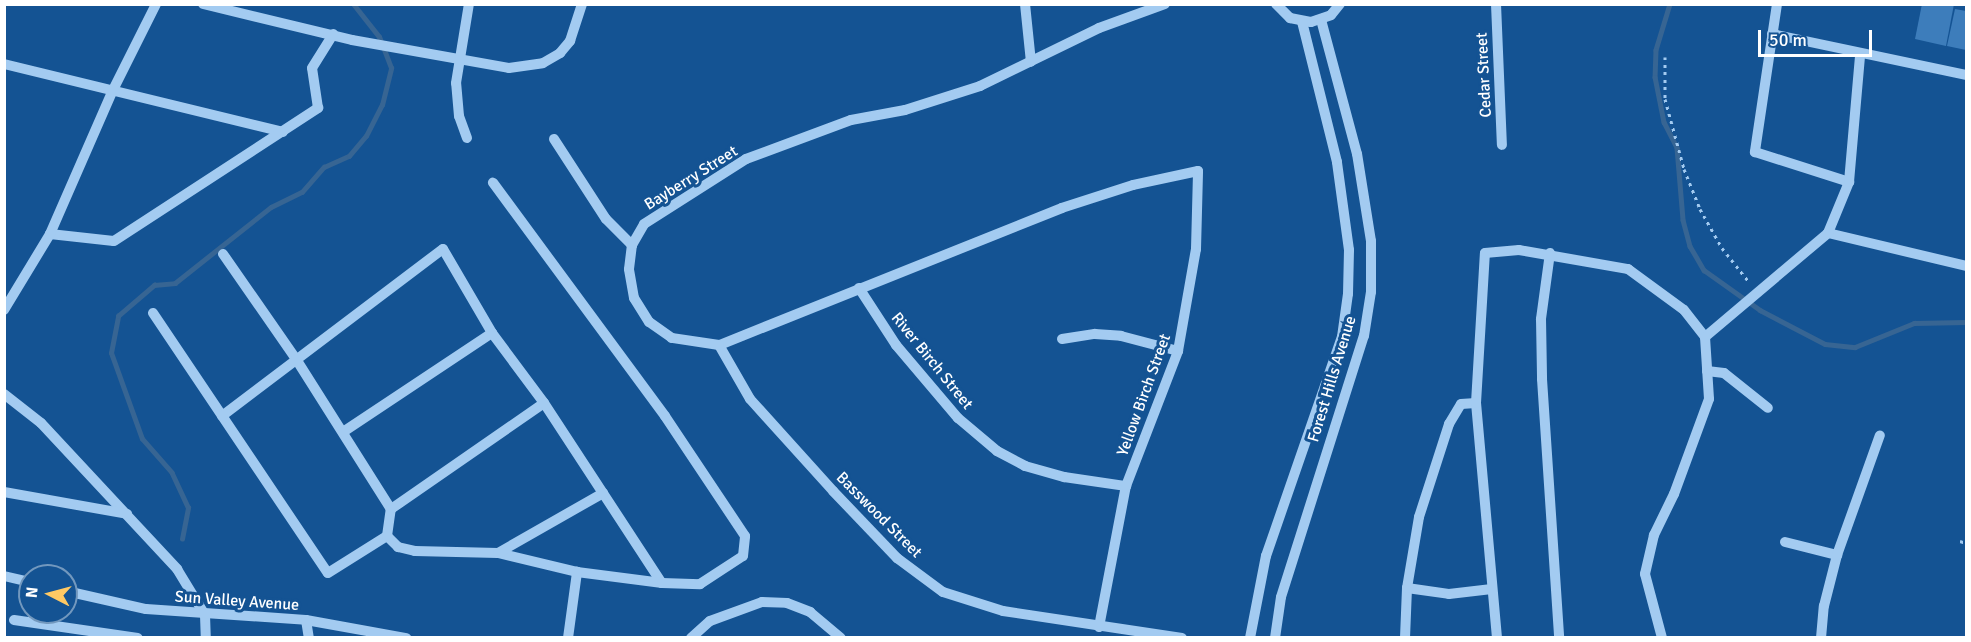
<!DOCTYPE html>
<html>
<head>
<meta charset="utf-8">
<style>
	body { margin:0 }
	#map { position:relative; width:1971px; height:642px; overflow:hidden; background:#145393; font-family:Signika,sans-serif }
	div>[style] { position:absolute }
	[style*='--x'] { left:calc(var(--x)*1px); top:calc(var(--y)*1px); width:calc(var(--w)*1px); rotate:calc(var(--a)*1deg) }
	.stream>* { height:4.5px; margin:-2.25px; padding:0 2.25px; transform-origin:2.25px; border-radius:2.25px; background:#376593 }
	.building>* { inset:0; background:#3d7dbb }
	.path>* { height:3px; margin-top:-1.5px; transform-origin:0; background:repeating-linear-gradient(90deg,#a3cbf1 0 3px,transparent 0 7.5px) }
	.minor>* { height:10px; margin:-5px; padding:0 5px; transform-origin:5px; border-radius:5px; background:#a3cbf1 }
	span { translate:-50% -50%; white-space:nowrap; text-align:center; line-height:1.15; -webkit-text-stroke:6px #145393; paint-order:stroke }
	.street-label { font-size:16px; color:#fff }
	.frame { position:absolute; inset:0; border:6px solid #fff; pointer-events:none }
	.north { position:absolute; left:18px; top:564px; width:60px; height:60px; box-sizing:border-box; background:#145393; border:2px solid #7298be; border-radius:50%; rotate:276deg; font-size:16px; font-weight:700; line-height:24px; text-align:center; color:#fff }
	.north::after { content:''; display:block; margin:auto; width:21px; height:27px; background:#ffc964; clip-path:polygon(50% 0,100% 100%,50% 72%,0 100%) }
	.scale { position:absolute; left:1758px; top:30px; width:114px; height:27px; box-sizing:border-box; border:3px solid #fff; border-top:0; padding-left:8px; font-size:18px; line-height:21px; white-space:nowrap; color:#fff; -webkit-text-stroke:4px #145393; paint-order:stroke }
</style>
</head>
<body>
<div id="map">
	<div class="stream">
		<i style="--x:1670;--y:4;--w:48;--a:106.9"></i>
		<i style="--x:1656;--y:50;--w:27;--a:92"></i>
		<i style="--x:1655;--y:77;--w:46;--a:78.7"></i>
		<i style="--x:1664;--y:122;--w:29;--a:63"></i>
		<i style="--x:1677;--y:148;--w:72;--a:85.2"></i>
		<i style="--x:1683;--y:220;--w:27;--a:75"></i>
		<i style="--x:1690;--y:246;--w:28;--a:60"></i>
		<i style="--x:1704;--y:270;--w:69;--a:35.5"></i>
		<i style="--x:1760;--y:310;--w:73;--a:27.6"></i>
		<i style="--x:1825;--y:344;--w:30;--a:6"></i>
		<i style="--x:1855;--y:347;--w:64;--a:-22.1"></i>
		<i style="--x:1914;--y:323;--w:52;--a:-1.1"></i>
		<i style="--x:182;--y:539;--w:32;--a:-79"></i>
		<i style="--x:188;--y:508;--w:38;--a:-115"></i>
		<i style="--x:172;--y:473;--w:45;--a:-131.4"></i>
		<i style="--x:142;--y:439;--w:91;--a:-109.8"></i>
		<i style="--x:111;--y:353;--w:38;--a:-79"></i>
		<i style="--x:118;--y:316;--w:48;--a:-40.7"></i>
		<i style="--x:154;--y:285;--w:21;--a:-5"></i>
		<i style="--x:175;--y:283;--w:122;--a:-38.4"></i>
		<i style="--x:271;--y:207;--w:34;--a:-26"></i>
		<i style="--x:302;--y:192;--w:33;--a:-49"></i>
		<i style="--x:324;--y:167;--w:27;--a:-24"></i>
		<i style="--x:349;--y:156;--w:26;--a:-50"></i>
		<i style="--x:366;--y:136;--w:35;--a:-63"></i>
		<i style="--x:382;--y:105;--w:38;--a:-76"></i>
		<i style="--x:391;--y:68;--w:33;--a:-111"></i>
		<i style="--x:379;--y:37;--w:42;--a:-128.2"></i>
	</div>
	<div class="building">
		<i style="clip-path:polygon(1922px 4px,1954px 4px,1946px 46px,1915px 39px)"></i>
		<i style="clip-path:polygon(1955px 9px,1966px 11px,1966px 50px,1947px 46px)"></i>
	</div>
	<div class="path">
		<i style="--x:1665;--y:57;--w:42;--a:90"></i>
		<i style="--x:1665;--y:99;--w:73;--a:74.8"></i>
		<i style="--x:1684;--y:169;--w:43;--a:68.2"></i>
		<i style="--x:1700;--y:209;--w:45;--a:60.6"></i>
		<i style="--x:1722;--y:248;--w:43;--a:51.5"></i>
		<i style="--x:1960;--y:541;--w:6;--a:18"></i>
	</div>
	<div class="minor">
		<i style="--x:203;--y:4;--w:153;--a:13.6"></i>
		<i style="--x:352;--y:40;--w:159;--a:10.1"></i>
		<i style="--x:509;--y:68;--w:34;--a:-8"></i>
		<i style="--x:543;--y:63;--w:20;--a:-30"></i>
		<i style="--x:560;--y:53;--w:16;--a:-50"></i>
		<i style="--x:570;--y:41;--w:39;--a:-72"></i>
		<i style="--x:1025;--y:4;--w:58;--a:84.1"></i>
		<i style="--x:1276;--y:4;--w:20;--a:45"></i>
		<i style="--x:1290;--y:18;--w:21;--a:11"></i>
		<i style="--x:1311;--y:22;--w:21;--a:-19"></i>
		<i style="--x:1331;--y:15;--w:14;--a:-51"></i>
		<i style="--x:1496;--y:4;--w:141;--a:87.6"></i>
		<i style="--x:1777;--y:4;--w:150;--a:98.5"></i>
		<i style="--x:1755;--y:152;--w:99;--a:17.7"></i>
		<i style="--x:1772;--y:34;--w:198;--a:11.9"></i>
		<i style="--x:4;--y:64;--w:287;--a:13.7"></i>
		<i style="--x:467;--y:138;--w:23;--a:-110"></i>
		<i style="--x:459;--y:116;--w:33;--a:-95"></i>
		<i style="--x:456;--y:83;--w:80;--a:-80.7"></i>
		<i style="--x:554;--y:139;--w:95;--a:57"></i>
		<i style="--x:606;--y:219;--w:37;--a:45"></i>
		<i style="--x:1828;--y:233;--w:142;--a:13.4"></i>
		<i style="--x:50;--y:234;--w:64;--a:6.2"></i>
		<i style="--x:114;--y:241;--w:244;--a:-33.1"></i>
		<i style="--x:318;--y:108;--w:40;--a:-98.5"></i>
		<i style="--x:312;--y:68;--w:40;--a:-58"></i>
		<i style="--x:1550;--y:253;--w:67;--a:97.8"></i>
		<i style="--x:1541;--y:319;--w:60;--a:89"></i>
		<i style="--x:1542;--y:379;--w:260;--a:86.2"></i>
		<i style="--x:223;--y:254;--w:128;--a:55.2"></i>
		<i style="--x:296;--y:359;--w:178;--a:57.7"></i>
		<i style="--x:859;--y:288;--w:68;--a:57"></i>
		<i style="--x:896;--y:345;--w:96;--a:49.7"></i>
		<i style="--x:958;--y:418;--w:51;--a:40.2"></i>
		<i style="--x:997;--y:451;--w:32;--a:28"></i>
		<i style="--x:1025;--y:466;--w:41;--a:15.8"></i>
		<i style="--x:1064;--y:477;--w:63;--a:8.3"></i>
		<i style="--x:4;--y:310;--w:89;--a:-58.8"></i>
		<i style="--x:50;--y:234;--w:155;--a:-66.4"></i>
		<i style="--x:112;--y:92;--w:98;--a:-63.4"></i>
		<i style="--x:153;--y:313;--w:313;--a:56.1"></i>
		<i style="--x:328;--y:573;--w:70;--a:-32.1"></i>
		<i style="--x:387;--y:536;--w:27;--a:-82"></i>
		<i style="--x:391;--y:509;--w:186;--a:-34.7"></i>
		<i style="--x:1705;--y:337;--w:161;--a:-40.2"></i>
		<i style="--x:1828;--y:233;--w:55;--a:-67.6"></i>
		<i style="--x:1849;--y:182;--w:127;--a:-85"></i>
		<i style="--x:1062;--y:339;--w:33;--a:-9"></i>
		<i style="--x:1095;--y:334;--w:26;--a:4"></i>
		<i style="--x:1121;--y:336;--w:59;--a:14.7"></i>
		<i style="--x:719;--y:345;--w:62;--a:60.1"></i>
		<i style="--x:750;--y:399;--w:124;--a:47.9"></i>
		<i style="--x:833;--y:491;--w:93;--a:46.3"></i>
		<i style="--x:897;--y:558;--w:57;--a:36.5"></i>
		<i style="--x:943;--y:592;--w:63;--a:17.6"></i>
		<i style="--x:1003;--y:611;--w:181;--a:8.6"></i>
		<i style="--x:1707;--y:371;--w:17;--a:7"></i>
		<i style="--x:1724;--y:373;--w:56;--a:38.5"></i>
		<i style="--x:4;--y:394;--w:47;--a:38.1"></i>
		<i style="--x:41;--y:423;--w:200;--a:47"></i>
		<i style="--x:177;--y:569;--w:54;--a:58.7"></i>
		<i style="--x:205;--y:615;--w:23;--a:88"></i>
		<i style="--x:222;--y:416;--w:277;--a:-37.1"></i>
		<i style="--x:443;--y:249;--w:97;--a:59.7"></i>
		<i style="--x:492;--y:333;--w:87;--a:53.4"></i>
		<i style="--x:544;--y:403;--w:215;--a:56.8"></i>
		<i style="--x:343;--y:432;--w:179;--a:-33.6"></i>
		<i style="--x:4;--y:492;--w:125;--a:10.1"></i>
		<i style="--x:387;--y:536;--w:16;--a:45"></i>
		<i style="--x:398;--y:547;--w:17;--a:13"></i>
		<i style="--x:415;--y:551;--w:83;--a:1.4"></i>
		<i style="--x:498;--y:553;--w:81;--a:13.5"></i>
		<i style="--x:577;--y:572;--w:86;--a:7.4"></i>
		<i style="--x:662;--y:583;--w:38;--a:2"></i>
		<i style="--x:700;--y:584;--w:51;--a:-33.1"></i>
		<i style="--x:743;--y:556;--w:20;--a:-84"></i>
		<i style="--x:745;--y:536;--w:144;--a:-123.7"></i>
		<i style="--x:665;--y:416;--w:290;--a:-126.4"></i>
		<i style="--x:1785;--y:542;--w:54;--a:14"></i>
		<i style="--x:498;--y:553;--w:121;--a:-29.7"></i>
		<i style="--x:4;--y:576;--w:27;--a:13"></i>
		<i style="--x:1407;--y:588;--w:42;--a:8.1"></i>
		<i style="--x:1449;--y:594;--w:43;--a:-6.6"></i>
		<i style="--x:66;--y:591;--w:82;--a:12.7"></i>
		<i style="--x:146;--y:609;--w:160;--a:3.9"></i>
		<i style="--x:306;--y:620;--w:102;--a:10.2"></i>
		<i style="--x:14;--y:620;--w:125;--a:8.3"></i>
		<i style="--x:306;--y:620;--w:18;--a:81"></i>
		<i style="--x:1099;--y:627;--w:144;--a:-79.2"></i>
		<i style="--x:1126;--y:486;--w:145;--a:-68.9"></i>
		<i style="--x:1178;--y:351;--w:104;--a:-80"></i>
		<i style="--x:1196;--y:249;--w:78;--a:-88.5"></i>
		<i style="--x:1198;--y:171;--w:66;--a:167.8"></i>
		<i style="--x:1133;--y:185;--w:75;--a:162.1"></i>
		<i style="--x:1062;--y:208;--w:369;--a:158.2"></i>
		<i style="--x:719;--y:345;--w:48;--a:-171.5"></i>
		<i style="--x:672;--y:338;--w:28;--a:-145"></i>
		<i style="--x:649;--y:322;--w:28;--a:-122"></i>
		<i style="--x:634;--y:298;--w:29;--a:-100"></i>
		<i style="--x:629;--y:269;--w:24;--a:-83"></i>
		<i style="--x:632;--y:245;--w:24;--a:-60"></i>
		<i style="--x:644;--y:224;--w:121;--a:-32.5"></i>
		<i style="--x:746;--y:159;--w:112;--a:-20.4"></i>
		<i style="--x:851;--y:120;--w:55;--a:-10.5"></i>
		<i style="--x:905;--y:110;--w:79;--a:-17.7"></i>
		<i style="--x:980;--y:86;--w:132;--a:-26"></i>
		<i style="--x:1099;--y:28;--w:70;--a:-20"></i>
		<i style="--x:568;--y:638;--w:67;--a:-82.2"></i>
		<i style="--x:691;--y:638;--w:25;--a:-42"></i>
		<i style="--x:710;--y:621;--w:55;--a:-20.1"></i>
		<i style="--x:762;--y:602;--w:25;--a:2"></i>
		<i style="--x:787;--y:603;--w:25;--a:21"></i>
		<i style="--x:810;--y:612;--w:40;--a:40"></i>
		<i style="--x:1250;--y:638;--w:84;--a:-79"></i>
		<i style="--x:1266;--y:556;--w:232;--a:-70.9"></i>
		<i style="--x:1342;--y:337;--w:43;--a:-82.1"></i>
		<i style="--x:1348;--y:294;--w:44;--a:-88.7"></i>
		<i style="--x:1349;--y:250;--w:89;--a:-97.8"></i>
		<i style="--x:1337;--y:162;--w:144;--a:-104"></i>
		<i style="--x:1275;--y:638;--w:41;--a:-81.7"></i>
		<i style="--x:1281;--y:597;--w:274;--a:-72.4"></i>
		<i style="--x:1364;--y:336;--w:45;--a:-81"></i>
		<i style="--x:1371;--y:292;--w:51;--a:-90"></i>
		<i style="--x:1371;--y:241;--w:88;--a:-99.1"></i>
		<i style="--x:1357;--y:154;--w:139;--a:-105"></i>
		<i style="--x:1405;--y:638;--w:50;--a:-87.7"></i>
		<i style="--x:1407;--y:588;--w:72;--a:-80.4"></i>
		<i style="--x:1419;--y:517;--w:98;--a:-72.1"></i>
		<i style="--x:1449;--y:424;--w:23;--a:-59"></i>
		<i style="--x:1461;--y:404;--w:15;--a:-4"></i>
		<i style="--x:1497;--y:638;--w:236;--a:-95.1"></i>
		<i style="--x:1476;--y:403;--w:150;--a:-86.6"></i>
		<i style="--x:1485;--y:253;--w:34;--a:-5"></i>
		<i style="--x:1519;--y:250;--w:111;--a:9.9"></i>
		<i style="--x:1628;--y:269;--w:69;--a:36.2"></i>
		<i style="--x:1684;--y:310;--w:34;--a:52"></i>
		<i style="--x:1705;--y:337;--w:62;--a:86.3"></i>
		<i style="--x:1709;--y:399;--w:101;--a:110.2"></i>
		<i style="--x:1674;--y:494;--w:46;--a:116"></i>
		<i style="--x:1654;--y:535;--w:40;--a:103"></i>
		<i style="--x:1645;--y:574;--w:66;--a:75.1"></i>
		<i style="--x:1821;--y:638;--w:32;--a:-85"></i>
		<i style="--x:1824;--y:606;--w:53;--a:-75.7"></i>
		<i style="--x:1837;--y:555;--w:127;--a:-70.3"></i>
	</div>
	<div class="street-label">
		<span style="left:1484px;top:75px;rotate:-93deg">Cedar Street</span>
		<span style="left:691px;top:178px;rotate:-32deg">Bayberry Street</span>
		<span style="left:932px;top:361px;rotate:51deg">River Birch Street</span>
		<span style="left:1332px;top:379px;rotate:-73deg">Forest Hills Avenue</span>
		<span style="left:1144px;top:395px;rotate:-70deg">Yellow Birch Street</span>
		<span style="left:879px;top:515px;rotate:45deg">Basswood Street</span>
		<span style="left:237px;top:601px;rotate:4deg">Sun Valley Avenue</span>
	</div>
	<div class="frame"></div>
	<div class="north">N</div>
	<div class="scale">50 m</div>
</div>
</body>
</html>
